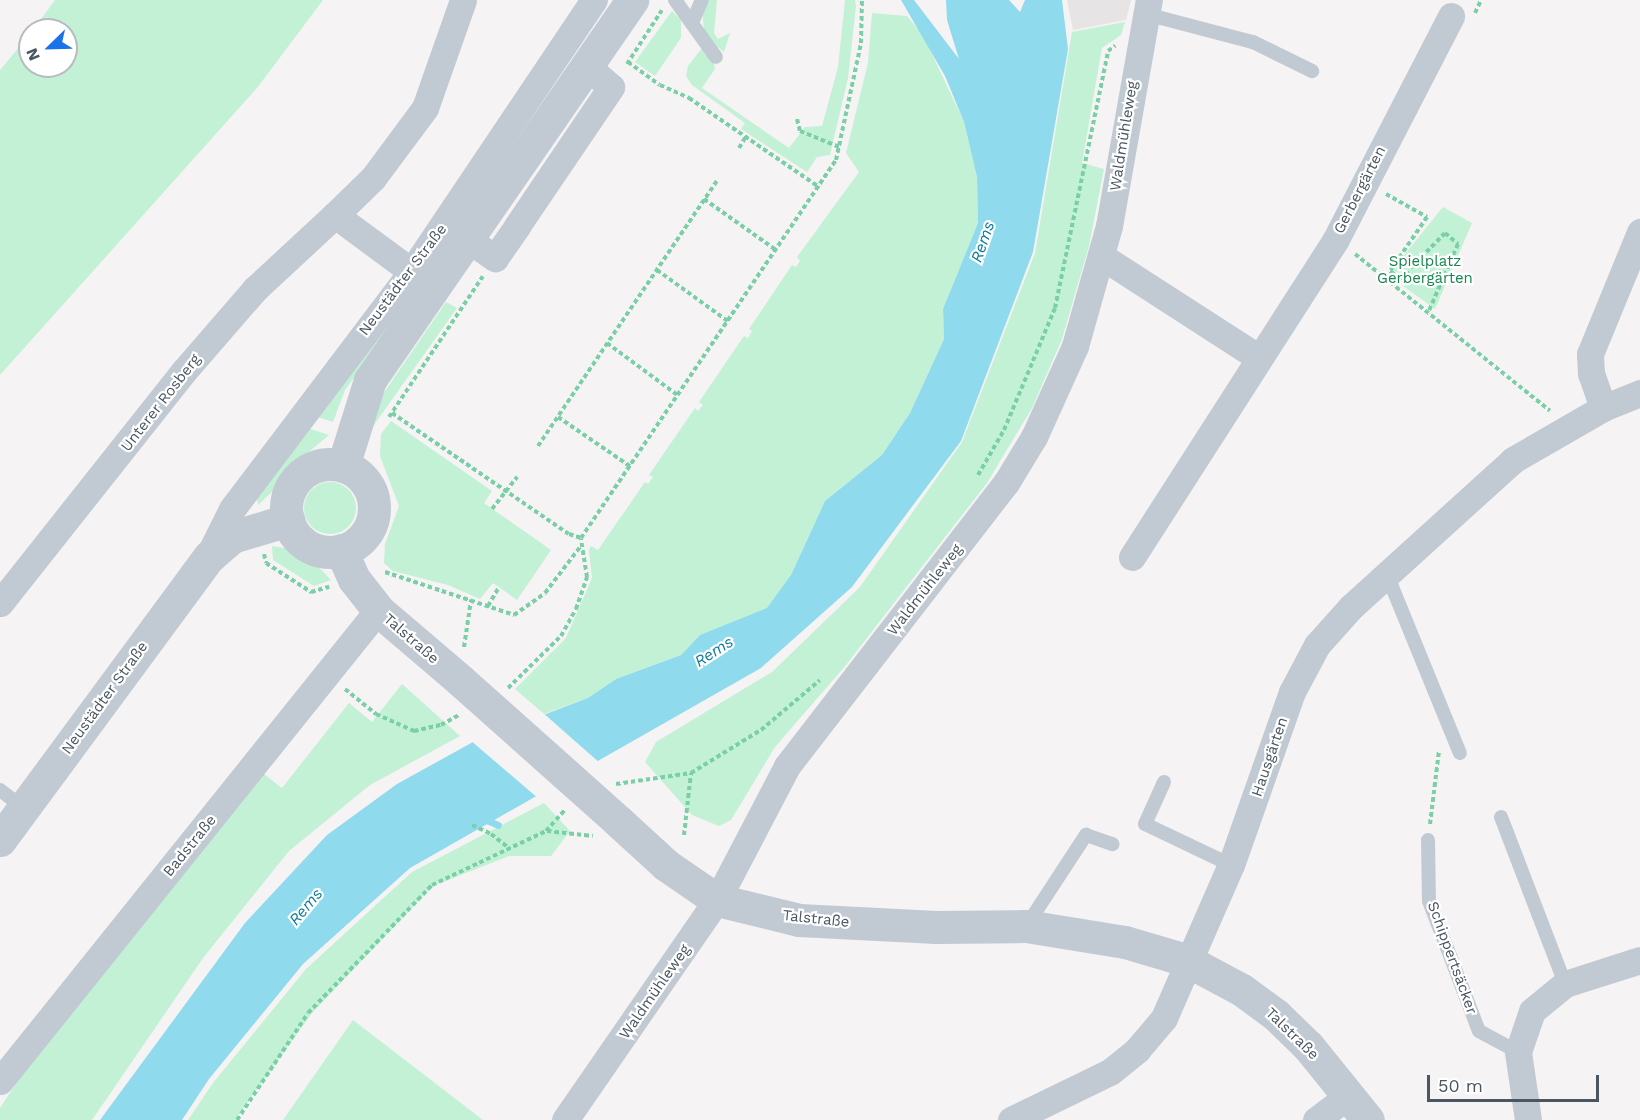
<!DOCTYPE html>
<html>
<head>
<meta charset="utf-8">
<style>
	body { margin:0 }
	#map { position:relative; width:1640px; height:1120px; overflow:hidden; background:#f5f3f3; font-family:"Work Sans",sans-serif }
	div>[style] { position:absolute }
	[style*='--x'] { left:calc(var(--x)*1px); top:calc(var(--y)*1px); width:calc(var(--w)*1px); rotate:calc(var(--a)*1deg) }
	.education>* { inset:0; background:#e6e4e5 }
	.green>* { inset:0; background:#c3f1d5 }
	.round { border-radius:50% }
	.water>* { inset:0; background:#90daee }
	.pier>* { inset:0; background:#f5f3f3 }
	.stream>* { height:7px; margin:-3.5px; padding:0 3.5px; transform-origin:3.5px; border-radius:3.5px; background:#90daee }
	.path>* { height:4px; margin-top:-2px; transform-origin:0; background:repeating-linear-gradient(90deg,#7ad0a6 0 4.5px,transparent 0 7.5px) }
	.service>* { height:14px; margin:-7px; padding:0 7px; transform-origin:7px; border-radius:7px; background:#c1cad2 }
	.minor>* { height:27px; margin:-13.5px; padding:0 13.5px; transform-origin:13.5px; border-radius:13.5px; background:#c1cad2 }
	.tertiary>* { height:33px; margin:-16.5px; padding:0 16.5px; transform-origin:16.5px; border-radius:16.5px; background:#c1cad2 }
	.tertiary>.ring { margin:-16.5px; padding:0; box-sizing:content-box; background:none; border:33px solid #c1cad2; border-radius:50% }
	.tertiary-bridge>* { height:33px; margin:-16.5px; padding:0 16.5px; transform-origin:16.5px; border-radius:16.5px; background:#c1cad2 }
	span { translate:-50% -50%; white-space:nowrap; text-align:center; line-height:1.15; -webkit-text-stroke:4.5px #fff; paint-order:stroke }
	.street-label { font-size:15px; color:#4a5661 }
	.park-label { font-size:15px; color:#17864f }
	.water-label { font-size:16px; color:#0c7c9b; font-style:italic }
	.north { position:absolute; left:18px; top:18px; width:60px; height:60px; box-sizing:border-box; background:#fff; border:2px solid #b7bbc0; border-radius:50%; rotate:247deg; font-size:16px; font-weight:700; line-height:24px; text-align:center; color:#4a5661 }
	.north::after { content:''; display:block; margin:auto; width:21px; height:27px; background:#1a73e8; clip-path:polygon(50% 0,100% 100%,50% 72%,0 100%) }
	.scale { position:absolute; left:1427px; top:1075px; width:172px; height:27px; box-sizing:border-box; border:3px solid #4a5661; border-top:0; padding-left:8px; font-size:18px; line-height:21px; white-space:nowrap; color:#4a5661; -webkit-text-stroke:4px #fff; paint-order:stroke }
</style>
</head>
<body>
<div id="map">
	<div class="education">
		<i style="clip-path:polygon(1067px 0,1131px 0,1126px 20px,1073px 30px)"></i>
	</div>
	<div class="green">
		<i style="clip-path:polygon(55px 0,323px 0,257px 88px,0 375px,0 70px,30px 34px,30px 66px,66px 66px,66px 30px,33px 30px)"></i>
		<i style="clip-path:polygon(706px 0,717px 0,714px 33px,718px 39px,730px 33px,724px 52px,705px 37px,702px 12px)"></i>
		<i style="clip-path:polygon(845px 0,855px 0,856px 6px,848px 78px,830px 155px,817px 157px,807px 172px,741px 129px,745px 123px,692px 85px,686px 76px,688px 66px,702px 48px,713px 60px,715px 69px,702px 88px,789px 148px,805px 127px,822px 126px,838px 67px)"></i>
		<i style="clip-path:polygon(672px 11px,681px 20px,681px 38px,655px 76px,635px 62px)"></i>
		<i style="clip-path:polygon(872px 13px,907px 16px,923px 35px,964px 122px,977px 177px,978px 223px,943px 309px,944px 339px,910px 413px,882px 455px,825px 501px,791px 575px,767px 609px,700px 635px,681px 655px,616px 679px,588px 698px,544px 714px,515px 689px,566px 638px,592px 578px,589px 550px,591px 546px,598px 550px,645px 482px,648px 484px,653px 477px,649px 475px,695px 408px,698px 411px,703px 405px,699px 402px,744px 336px,748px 338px,752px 331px,749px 329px,792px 265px,796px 267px,800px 261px,797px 257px,859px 172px,846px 153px,868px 63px)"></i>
		<i style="clip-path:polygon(1125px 22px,1121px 35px,1102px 48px,1082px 163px,1104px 169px,1089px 246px,1062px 339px,1032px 408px,987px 483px,846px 665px,775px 747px,731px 820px,719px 826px,692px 815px,645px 762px,656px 742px,772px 672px,860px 587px,962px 442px,1035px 253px,1072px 32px)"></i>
		<i style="clip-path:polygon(1443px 207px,1472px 223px,1435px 309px,1388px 275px)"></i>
		<i style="clip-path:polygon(413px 284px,420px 289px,345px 390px,333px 422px,314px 416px)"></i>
		<i style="clip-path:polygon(446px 302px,457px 308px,369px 432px,383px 394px)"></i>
		<i style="clip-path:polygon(391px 421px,492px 491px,484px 503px,551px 550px,517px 600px,493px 583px,480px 599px,448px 585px,393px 571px,384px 563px,385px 544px,399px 506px,380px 456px,381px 434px)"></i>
		<i style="clip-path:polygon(305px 427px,329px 435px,285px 472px,277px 487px,258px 505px,256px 492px)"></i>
		<i class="round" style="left:304px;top:482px;width:52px;height:52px"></i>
		<i style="clip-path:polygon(272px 546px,290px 549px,314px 562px,331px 580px,314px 586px,273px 560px)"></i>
		<i style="clip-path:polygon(402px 684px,460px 736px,370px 785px,289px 851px,203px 958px,92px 1120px,0 1120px,0 1108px,49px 1033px,264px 774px,282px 788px,349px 703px,372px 722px)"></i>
		<i style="clip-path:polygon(544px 803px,570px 831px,551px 856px,509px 856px,433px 886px,312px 1013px,235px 1120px,188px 1120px,213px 1083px,306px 969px,412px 872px)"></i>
		<i style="clip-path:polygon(353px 1020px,483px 1120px,283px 1120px)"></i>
	</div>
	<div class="water">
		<i style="clip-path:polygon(901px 0,914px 0,959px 59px,947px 20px,946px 0,1009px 0,1020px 12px,1025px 0,1062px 0,1068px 49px,1033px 252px,961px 441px,852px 587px,761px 668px,410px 868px,303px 964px,209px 1079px,182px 1120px,100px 1120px,245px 923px,327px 835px,397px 784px,473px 742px,588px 698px,616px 679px,681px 655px,700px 635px,767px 608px,791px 575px,825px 501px,882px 455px,910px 413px,944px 339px,943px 309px,978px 223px,977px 177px,964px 122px,945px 76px)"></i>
	</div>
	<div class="pier">
		<i style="clip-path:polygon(542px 712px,601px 764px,539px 799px,470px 740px)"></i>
	</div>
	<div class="stream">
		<i style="--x:484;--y:819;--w:15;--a:23"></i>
	</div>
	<div class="path">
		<i style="--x:1475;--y:13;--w:14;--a:-65"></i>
		<i style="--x:628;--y:62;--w:39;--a:36"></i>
		<i style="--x:660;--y:85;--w:32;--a:24"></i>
		<i style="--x:689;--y:98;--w:158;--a:34.4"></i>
		<i style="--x:627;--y:64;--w:64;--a:-57.1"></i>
		<i style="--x:797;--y:119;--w:12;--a:76"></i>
		<i style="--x:800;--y:131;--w:42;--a:22.3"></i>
		<i style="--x:739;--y:148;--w:12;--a:-59"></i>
		<i style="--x:1386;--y:194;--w:47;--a:29.3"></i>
		<i style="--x:1427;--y:217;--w:65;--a:124.4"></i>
		<i style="--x:1390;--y:271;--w:13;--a:39"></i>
		<i style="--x:1400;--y:279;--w:64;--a:-45.6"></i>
		<i style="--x:1445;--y:233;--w:17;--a:40"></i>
		<i style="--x:1458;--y:244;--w:75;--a:113.5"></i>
		<i style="--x:704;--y:199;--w:88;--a:35.3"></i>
		<i style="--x:1355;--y:254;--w:250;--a:38.8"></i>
		<i style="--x:657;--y:270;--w:89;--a:35.8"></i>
		<i style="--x:607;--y:343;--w:89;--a:36.4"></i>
		<i style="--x:392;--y:413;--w:214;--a:34.4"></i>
		<i style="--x:569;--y:534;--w:13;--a:18"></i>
		<i style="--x:389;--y:417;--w:169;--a:-56.3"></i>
		<i style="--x:558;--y:417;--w:88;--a:34.4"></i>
		<i style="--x:538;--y:446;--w:322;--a:-56"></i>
		<i style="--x:978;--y:475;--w:52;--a:-60"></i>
		<i style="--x:1004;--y:430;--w:132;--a:-67.3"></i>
		<i style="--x:1055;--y:308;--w:262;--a:-78.3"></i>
		<i style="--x:1108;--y:51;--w:9;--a:-36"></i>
		<i style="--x:492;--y:509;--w:41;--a:-52"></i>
		<i style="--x:264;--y:554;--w:9;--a:77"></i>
		<i style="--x:266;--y:563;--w:54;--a:32.8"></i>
		<i style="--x:311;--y:592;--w:19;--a:-16"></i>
		<i style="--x:385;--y:572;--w:136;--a:18.4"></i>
		<i style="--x:514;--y:615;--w:38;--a:-35"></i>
		<i style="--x:545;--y:593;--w:58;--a:-52.7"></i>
		<i style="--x:488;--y:606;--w:22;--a:-60"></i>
		<i style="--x:464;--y:647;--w:48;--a:-81.5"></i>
		<i style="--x:508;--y:688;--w:74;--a:-44.5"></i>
		<i style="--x:561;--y:636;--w:31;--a:-61"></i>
		<i style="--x:576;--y:609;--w:34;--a:-71"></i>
		<i style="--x:587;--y:577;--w:39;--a:-99"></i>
		<i style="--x:581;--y:538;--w:456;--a:-56"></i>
		<i style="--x:836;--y:160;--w:120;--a:-77.9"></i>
		<i style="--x:861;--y:43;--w:43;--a:-88.7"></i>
		<i style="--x:345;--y:689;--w:40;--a:39"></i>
		<i style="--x:376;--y:714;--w:42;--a:24.1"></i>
		<i style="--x:414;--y:731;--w:28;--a:-13"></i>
		<i style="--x:441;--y:725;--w:21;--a:-29"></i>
		<i style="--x:616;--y:784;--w:76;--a:-8.3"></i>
		<i style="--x:691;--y:773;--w:82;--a:-31.6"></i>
		<i style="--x:761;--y:730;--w:77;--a:-40.3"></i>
		<i style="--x:1430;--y:824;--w:74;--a:-83"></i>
		<i style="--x:472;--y:825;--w:21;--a:25"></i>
		<i style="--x:491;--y:834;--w:23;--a:38"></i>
		<i style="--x:547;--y:831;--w:46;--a:6.2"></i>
		<i style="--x:684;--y:835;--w:62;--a:-83.6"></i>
		<i style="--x:237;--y:1120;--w:128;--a:-56.4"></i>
		<i style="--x:308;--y:1013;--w:178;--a:-45.9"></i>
		<i style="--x:432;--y:885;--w:126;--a:-25.3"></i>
		<i style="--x:546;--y:831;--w:28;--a:-48"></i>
	</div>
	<div class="service">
		<i style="--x:675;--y:0;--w:70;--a:54.3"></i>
		<i style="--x:1146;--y:14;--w:111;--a:14.7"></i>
		<i style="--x:1253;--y:42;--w:66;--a:26.2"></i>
		<i style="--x:692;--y:23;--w:25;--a:-67"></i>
		<i style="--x:1388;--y:577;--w:190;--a:67.8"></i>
		<i style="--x:1164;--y:782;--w:46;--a:114.3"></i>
		<i style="--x:1145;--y:824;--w:95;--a:25.5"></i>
		<i style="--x:0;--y:790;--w:30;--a:37"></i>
		<i style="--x:1501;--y:817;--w:179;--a:69"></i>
		<i style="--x:1428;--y:840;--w:61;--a:89.1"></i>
		<i style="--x:1429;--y:901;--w:139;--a:69"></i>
		<i style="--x:1479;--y:1031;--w:44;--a:28.3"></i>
		<i style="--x:1027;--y:925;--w:108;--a:-56.8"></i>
		<i style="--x:1086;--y:835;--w:28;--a:19"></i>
	</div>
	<div class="minor">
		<i style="--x:335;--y:215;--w:53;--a:-44.2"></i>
		<i style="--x:373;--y:178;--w:87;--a:-53.4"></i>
		<i style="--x:425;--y:108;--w:114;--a:-70.6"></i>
		<i style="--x:469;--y:240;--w:32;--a:35"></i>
		<i style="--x:495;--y:258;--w:39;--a:-55"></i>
		<i style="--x:517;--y:226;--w:168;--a:-55.9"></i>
		<i style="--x:611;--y:87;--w:32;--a:-139"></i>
		<i style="--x:1101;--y:256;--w:187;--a:32.8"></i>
		<i style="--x:1603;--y:408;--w:36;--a:-109"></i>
		<i style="--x:1591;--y:374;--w:20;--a:-93"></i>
		<i style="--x:1590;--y:354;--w:132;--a:-67.7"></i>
		<i style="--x:209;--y:555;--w:51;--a:-63.4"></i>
		<i style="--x:232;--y:509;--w:297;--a:-52.9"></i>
		<i style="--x:411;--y:272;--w:328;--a:-56.1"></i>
		<i style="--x:1132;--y:557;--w:378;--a:-57.3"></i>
		<i style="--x:1336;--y:239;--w:251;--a:-62.7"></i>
		<i style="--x:0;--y:603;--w:296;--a:-51.6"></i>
		<i style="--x:184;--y:371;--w:108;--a:-49.1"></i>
		<i style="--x:255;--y:289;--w:109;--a:-42.8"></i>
		<i style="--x:335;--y:215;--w:113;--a:36.4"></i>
		<i style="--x:0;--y:1081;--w:604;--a:-51.25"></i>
		<i style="--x:565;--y:1120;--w:267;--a:-55.4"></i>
		<i style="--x:717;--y:900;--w:151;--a:-62.4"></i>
		<i style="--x:787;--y:766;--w:358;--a:-52.3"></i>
		<i style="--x:1006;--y:483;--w:54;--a:-58.7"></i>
		<i style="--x:1034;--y:437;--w:100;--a:-65.7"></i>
		<i style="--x:1075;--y:346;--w:125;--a:-74.2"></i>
		<i style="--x:1109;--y:226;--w:230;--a:-80"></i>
		<i style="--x:1011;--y:1120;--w:110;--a:-25.9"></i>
		<i style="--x:1110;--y:1072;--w:35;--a:-39"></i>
		<i style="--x:1137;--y:1050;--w:42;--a:-49.8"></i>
		<i style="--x:1164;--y:1018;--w:167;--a:-66.4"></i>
		<i style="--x:1231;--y:865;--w:183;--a:-70.6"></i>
		<i style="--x:1292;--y:692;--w:53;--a:-62"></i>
		<i style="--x:1317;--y:645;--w:51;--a:-48.2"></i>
		<i style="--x:1351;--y:607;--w:219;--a:-42.2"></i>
		<i style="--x:1513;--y:460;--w:104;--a:-30"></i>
		<i style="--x:1603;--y:408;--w:40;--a:-22"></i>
		<i style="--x:1316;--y:1120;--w:40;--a:-37"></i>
		<i style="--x:1528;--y:1120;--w:69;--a:-98.4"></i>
		<i style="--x:1518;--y:1052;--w:43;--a:-71.1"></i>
		<i style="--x:1532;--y:1011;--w:43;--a:-39.3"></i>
		<i style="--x:1565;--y:984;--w:79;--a:-17.7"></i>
	</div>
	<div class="tertiary">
		<i class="ring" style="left:286px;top:464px;width:55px;height:55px"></i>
		<i style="--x:343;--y:466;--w:90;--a:-72.6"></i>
		<i style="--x:370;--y:380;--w:462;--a:-55.4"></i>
		<i style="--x:341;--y:550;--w:32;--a:66"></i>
		<i style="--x:354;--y:579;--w:39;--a:52"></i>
		<i style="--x:378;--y:610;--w:109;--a:40.5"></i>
		<i style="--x:618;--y:821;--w:65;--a:42.5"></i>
		<i style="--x:666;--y:865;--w:62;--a:34.5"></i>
		<i style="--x:717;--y:900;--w:84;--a:13.7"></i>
		<i style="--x:799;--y:920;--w:137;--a:2.9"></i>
		<i style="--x:936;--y:927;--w:90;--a:-0.6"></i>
		<i style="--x:1026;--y:926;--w:100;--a:9.2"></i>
		<i style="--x:1125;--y:942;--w:64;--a:16.4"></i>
		<i style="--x:1186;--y:960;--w:64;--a:28.2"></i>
		<i style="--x:1242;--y:990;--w:42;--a:36.3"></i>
		<i style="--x:1276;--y:1015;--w:45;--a:44.1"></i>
		<i style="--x:1308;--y:1046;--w:95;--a:51"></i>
		<i style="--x:0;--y:840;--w:352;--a:-53.6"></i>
		<i style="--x:209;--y:557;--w:30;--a:-41"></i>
		<i style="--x:232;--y:537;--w:59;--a:-16.9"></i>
	</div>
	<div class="tertiary-bridge">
		<i style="--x:461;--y:681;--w:210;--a:41.7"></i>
	</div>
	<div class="street-label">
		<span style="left:1124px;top:136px;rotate:-81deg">Waldmühleweg</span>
		<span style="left:1360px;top:190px;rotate:-63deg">Gerbergärten</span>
		<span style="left:403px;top:280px;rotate:-53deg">Neustädter Straße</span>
		<span style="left:161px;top:403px;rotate:-52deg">Unterer Rosberg</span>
		<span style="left:925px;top:590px;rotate:-52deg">Waldmühleweg</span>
		<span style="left:411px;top:639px;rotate:41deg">Talstraße</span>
		<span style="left:105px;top:698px;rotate:-54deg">Neustädter Straße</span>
		<span style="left:1270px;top:757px;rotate:-71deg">Hausgärten</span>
		<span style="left:190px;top:846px;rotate:-51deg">Badstraße</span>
		<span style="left:816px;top:919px;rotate:6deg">Talstraße</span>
		<span style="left:1452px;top:958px;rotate:70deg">Schippertsäcker</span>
		<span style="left:655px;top:992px;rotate:-55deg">Waldmühleweg</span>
		<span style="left:1292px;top:1034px;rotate:44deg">Talstraße</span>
	</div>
	<div class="park-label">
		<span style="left:1425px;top:270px">Spielplatz<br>Gerbergärten</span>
	</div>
	<div class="water-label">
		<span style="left:983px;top:242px;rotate:-71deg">Rems</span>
		<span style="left:714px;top:652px;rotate:-33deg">Rems</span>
		<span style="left:306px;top:907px;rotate:-50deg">Rems</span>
	</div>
	<div class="north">N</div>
	<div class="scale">50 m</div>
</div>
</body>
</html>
